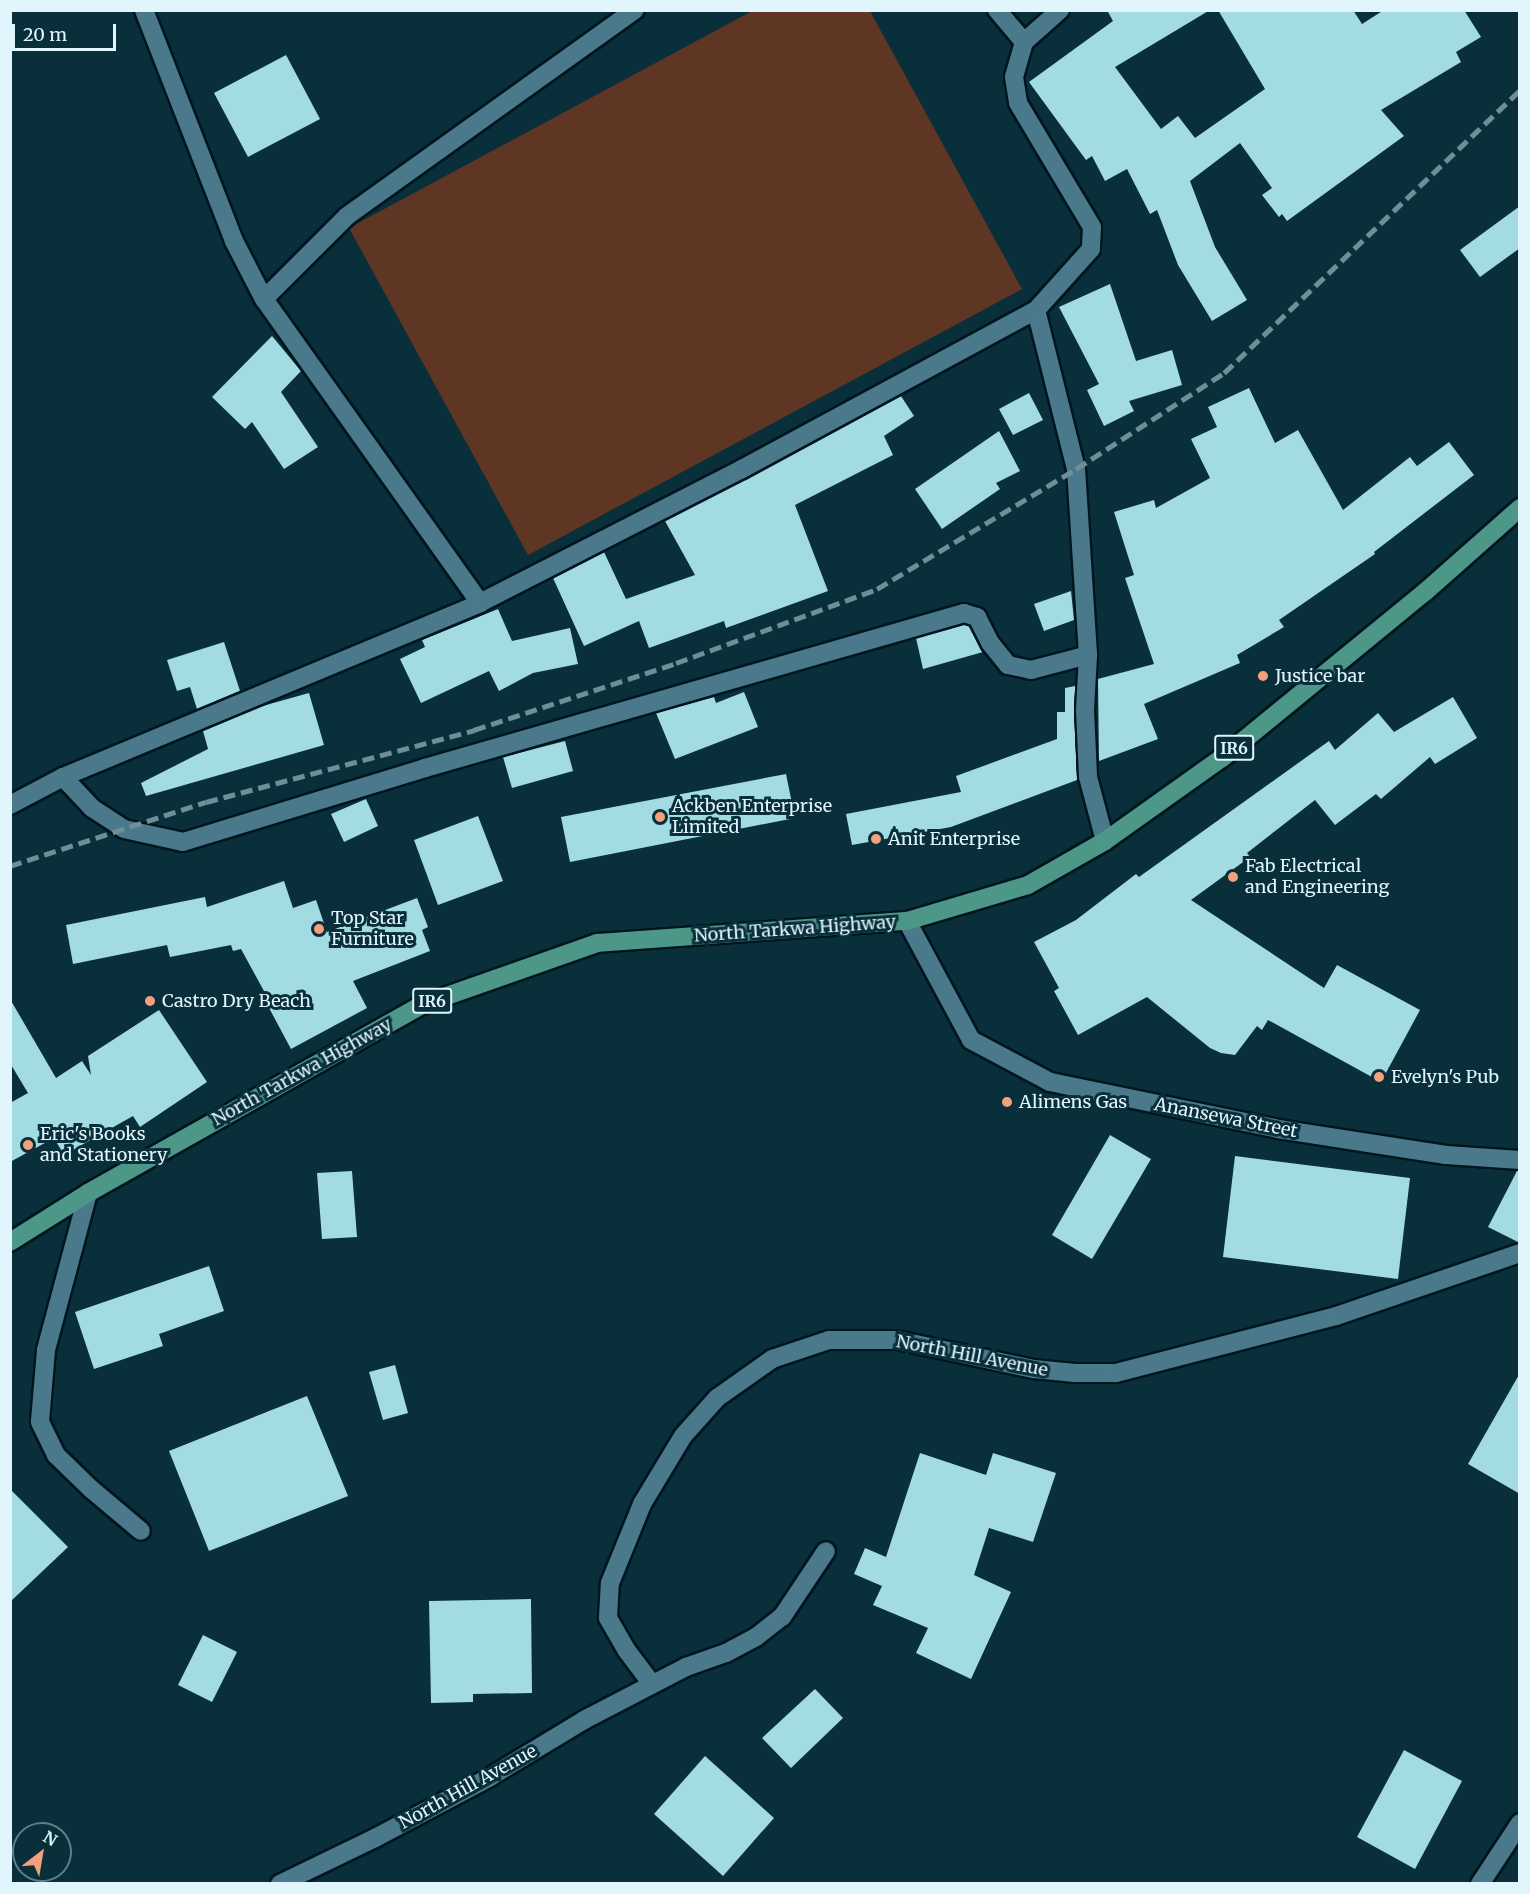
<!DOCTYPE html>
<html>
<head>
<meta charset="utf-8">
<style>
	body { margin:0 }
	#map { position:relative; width:1530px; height:1894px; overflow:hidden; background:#092f3b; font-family:Merriweather,serif }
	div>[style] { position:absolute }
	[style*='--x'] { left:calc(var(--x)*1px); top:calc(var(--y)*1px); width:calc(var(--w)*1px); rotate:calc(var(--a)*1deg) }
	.green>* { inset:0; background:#5f3523 }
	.building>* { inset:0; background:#a2dbe1 }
	.roads { filter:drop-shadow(2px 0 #00161e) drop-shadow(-2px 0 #00161e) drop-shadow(0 2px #00161e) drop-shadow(0 -2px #00161e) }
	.minor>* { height:18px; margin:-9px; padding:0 9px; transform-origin:9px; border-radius:9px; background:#4a798b }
	.major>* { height:18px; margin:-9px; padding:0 9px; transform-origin:9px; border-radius:9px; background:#4c9787 }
	.rail>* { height:4.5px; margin-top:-2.25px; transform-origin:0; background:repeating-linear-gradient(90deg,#708e97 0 12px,transparent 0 18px) }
	.dots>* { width:16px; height:16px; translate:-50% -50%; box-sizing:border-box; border:3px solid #092f3b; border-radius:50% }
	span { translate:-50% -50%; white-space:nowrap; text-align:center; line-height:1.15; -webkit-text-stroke:6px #092f3b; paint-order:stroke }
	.shield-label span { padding:2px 4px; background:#092f3b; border:2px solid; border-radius:4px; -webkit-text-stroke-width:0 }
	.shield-label { font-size:16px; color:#e1f5fc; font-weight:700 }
	.poi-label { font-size:18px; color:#e1f5fc }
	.left { translate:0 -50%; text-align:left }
	.street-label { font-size:18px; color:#e1f5fc }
	.frame { position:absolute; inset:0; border:12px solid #e1f5fc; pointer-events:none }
	.north { position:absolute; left:12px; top:1822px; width:60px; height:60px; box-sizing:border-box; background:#092f3b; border:2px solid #5f7e88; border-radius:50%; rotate:31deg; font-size:16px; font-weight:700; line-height:24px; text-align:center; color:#e1f5fc }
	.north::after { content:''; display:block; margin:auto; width:21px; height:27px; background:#f2a17e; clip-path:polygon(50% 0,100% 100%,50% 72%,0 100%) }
	.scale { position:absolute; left:12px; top:24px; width:104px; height:27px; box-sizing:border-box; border:3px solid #e1f5fc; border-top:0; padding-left:8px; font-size:18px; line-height:21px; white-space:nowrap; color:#e1f5fc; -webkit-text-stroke:4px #092f3b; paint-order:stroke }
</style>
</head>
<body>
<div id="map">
	<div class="green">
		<i style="clip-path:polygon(752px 11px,870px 11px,1022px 289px,528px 555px,349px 228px)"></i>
	</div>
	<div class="building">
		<i style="clip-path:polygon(1107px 10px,1210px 10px,1115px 67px,1161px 129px,1178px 116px,1195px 138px,1265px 89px,1218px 10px,1353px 10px,1362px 24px,1384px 10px,1464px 10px,1481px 37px,1456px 52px,1461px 62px,1381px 110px,1404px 136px,1287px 221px,1282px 214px,1279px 217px,1262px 195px,1272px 188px,1240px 143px,1190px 181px,1215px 247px,1247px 300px,1212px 321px,1178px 265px,1157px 210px,1150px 214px,1127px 169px,1105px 181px,1092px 156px,1086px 160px,1029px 82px,1113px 21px)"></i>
		<i style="clip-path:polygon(286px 55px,320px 119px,248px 157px,214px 93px)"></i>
		<i style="clip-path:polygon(1520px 206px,1520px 248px,1480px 277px,1460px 250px)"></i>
		<i style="clip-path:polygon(1110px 284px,1136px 361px,1172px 350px,1182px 385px,1129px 401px,1134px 411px,1104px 426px,1087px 390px,1099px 384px,1059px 307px)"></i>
		<i style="clip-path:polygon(272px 336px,301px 371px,281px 392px,318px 447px,284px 469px,252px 422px,245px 429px,212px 397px)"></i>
		<i style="clip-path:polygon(1249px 388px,1275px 443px,1298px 430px,1343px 510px,1410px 457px,1417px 466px,1449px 442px,1474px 475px,1374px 552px,1375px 554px,1279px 620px,1284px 627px,1237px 655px,1240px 663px,1144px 704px,1158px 739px,1099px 761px,1098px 679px,1154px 664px,1125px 578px,1134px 575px,1114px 512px,1154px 500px,1156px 508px,1210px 478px,1191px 439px,1217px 427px,1208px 407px)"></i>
		<i style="clip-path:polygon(1029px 393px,1043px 420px,1013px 435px,999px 409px)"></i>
		<i style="clip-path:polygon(901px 396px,914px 416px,884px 436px,893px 455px,795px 505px,828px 591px,726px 628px,724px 621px,649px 648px,639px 621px,584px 646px,553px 578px,604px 552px,626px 599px,695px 575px,665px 521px)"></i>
		<i style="clip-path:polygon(999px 431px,1020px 471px,996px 483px,1000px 489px,942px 529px,915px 489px)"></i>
		<i style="clip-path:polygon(1071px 591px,1074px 620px,1044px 631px,1034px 604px)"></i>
		<i style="clip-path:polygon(498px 609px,512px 641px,570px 628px,578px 664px,533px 673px,499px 691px,489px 671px,421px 703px,400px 659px,425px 647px,422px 640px)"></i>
		<i style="clip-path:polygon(964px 625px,969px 626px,983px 652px,923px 669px,916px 638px)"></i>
		<i style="clip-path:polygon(224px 642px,240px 691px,197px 709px,190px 687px,177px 691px,167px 660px)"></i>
		<i style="clip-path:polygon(1075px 686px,1077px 780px,951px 827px,852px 845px,846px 814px,961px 792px,956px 776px,1057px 739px,1057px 712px,1065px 712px,1065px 688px)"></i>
		<i style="clip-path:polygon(744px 692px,758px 727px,675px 759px,656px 713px,714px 697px,716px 703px)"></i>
		<i style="clip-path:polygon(309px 693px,324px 745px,146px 796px,141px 783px,208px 749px,203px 731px,259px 707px)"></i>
		<i style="clip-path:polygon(1453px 697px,1477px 738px,1435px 764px,1430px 757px,1381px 799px,1376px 794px,1335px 825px,1315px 800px,1247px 853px,1250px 857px,1191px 900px,1324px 988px,1337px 965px,1420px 1010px,1381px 1082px,1268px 1020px,1262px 1030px,1257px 1026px,1235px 1055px,1221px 1053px,1210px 1048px,1147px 997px,1078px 1035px,1054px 991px,1059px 988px,1034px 942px,1076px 920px,1136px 874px,1139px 877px,1329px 741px,1335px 750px,1378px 713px,1394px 732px)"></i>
		<i style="clip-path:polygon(565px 741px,573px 771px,512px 788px,503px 757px)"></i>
		<i style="clip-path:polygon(786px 774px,795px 818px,570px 862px,561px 817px)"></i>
		<i style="clip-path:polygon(366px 799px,378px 826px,344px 842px,331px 814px)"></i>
		<i style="clip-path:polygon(478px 816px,503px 881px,438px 905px,414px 840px)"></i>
		<i style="clip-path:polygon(284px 881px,293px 908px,316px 900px,327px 932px,417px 898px,428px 927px,422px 930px,430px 951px,353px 981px,367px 1008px,291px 1049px,268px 1006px,271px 1004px,241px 949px,233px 951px,231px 945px,170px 957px,167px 945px,73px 964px,66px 925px,205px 897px,207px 907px)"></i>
		<i style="clip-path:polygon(10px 999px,56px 1078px,82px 1061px,91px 1075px,88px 1056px,159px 1010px,207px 1082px,140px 1127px,133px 1116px,64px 1155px,54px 1138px,10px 1162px,10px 1103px,28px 1093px,10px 1063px)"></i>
		<i style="clip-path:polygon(1110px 1135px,1151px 1159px,1092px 1259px,1052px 1235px)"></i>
		<i style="clip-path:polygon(1235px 1156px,1410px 1178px,1398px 1279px,1223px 1257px)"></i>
		<i style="clip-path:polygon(352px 1171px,357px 1237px,322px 1239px,317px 1173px)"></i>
		<i style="clip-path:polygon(1517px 1171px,1520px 1171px,1518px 1242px,1488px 1227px)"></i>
		<i style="clip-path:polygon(209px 1266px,224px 1311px,159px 1334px,163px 1346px,94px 1369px,75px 1312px)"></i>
		<i style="clip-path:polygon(395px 1365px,408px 1413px,383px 1420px,369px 1372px)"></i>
		<i style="clip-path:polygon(1520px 1373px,1520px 1494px,1468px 1464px)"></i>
		<i style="clip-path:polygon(307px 1396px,348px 1496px,209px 1551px,169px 1451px)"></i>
		<i style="clip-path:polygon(920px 1453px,986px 1475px,993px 1453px,1056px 1473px,1033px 1542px,989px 1528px,974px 1575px,1011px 1592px,971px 1679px,916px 1653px,928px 1628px,873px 1605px,882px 1586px,854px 1574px,865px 1548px,886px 1557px)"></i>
		<i style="clip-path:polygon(10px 1489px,68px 1547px,10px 1602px)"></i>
		<i style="clip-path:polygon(531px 1599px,532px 1693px,473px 1694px,473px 1702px,431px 1703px,429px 1601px)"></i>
		<i style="clip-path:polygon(203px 1635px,237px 1652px,212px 1702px,178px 1685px)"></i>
		<i style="clip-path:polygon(815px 1689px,843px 1718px,791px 1768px,762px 1738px)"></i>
		<i style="clip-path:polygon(1404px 1750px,1462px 1781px,1415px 1869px,1357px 1837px)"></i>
		<i style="clip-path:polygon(705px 1756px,774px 1818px,723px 1876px,654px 1814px)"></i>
	</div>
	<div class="roads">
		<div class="minor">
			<i style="--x:144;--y:10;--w:248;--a:68.7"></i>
			<i style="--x:234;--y:241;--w:65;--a:62.7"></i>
			<i style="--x:264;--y:299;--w:373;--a:54.6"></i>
			<i style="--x:997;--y:10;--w:42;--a:49.8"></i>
			<i style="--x:1024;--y:42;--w:48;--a:-41.6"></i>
			<i style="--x:1024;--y:42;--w:36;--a:106"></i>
			<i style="--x:1014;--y:77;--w:26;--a:81"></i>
			<i style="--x:1018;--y:103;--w:144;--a:59.2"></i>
			<i style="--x:1092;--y:227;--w:22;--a:93"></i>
			<i style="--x:1091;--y:249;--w:82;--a:132"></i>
			<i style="--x:1036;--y:310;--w:164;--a:75.9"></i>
			<i style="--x:1076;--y:469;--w:186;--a:86.3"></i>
			<i style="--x:1088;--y:655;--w:55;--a:93.1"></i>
			<i style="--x:1085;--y:710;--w:67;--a:87.4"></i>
			<i style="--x:1088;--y:777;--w:66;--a:75.1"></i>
			<i style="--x:264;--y:299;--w:117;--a:-45"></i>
			<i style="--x:347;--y:216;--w:354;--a:-35.6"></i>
			<i style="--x:63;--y:777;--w:42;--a:46.9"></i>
			<i style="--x:92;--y:808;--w:38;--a:33"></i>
			<i style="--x:124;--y:829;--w:60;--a:12.4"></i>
			<i style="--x:183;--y:842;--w:253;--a:-17"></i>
			<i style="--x:425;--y:768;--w:561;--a:-16.04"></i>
			<i style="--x:964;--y:613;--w:14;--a:17"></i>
			<i style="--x:977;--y:617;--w:30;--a:63"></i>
			<i style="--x:991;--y:644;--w:27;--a:51"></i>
			<i style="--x:1008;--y:665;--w:24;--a:12"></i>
			<i style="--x:1031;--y:670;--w:59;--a:-14.7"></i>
			<i style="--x:10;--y:805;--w:60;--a:-27.8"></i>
			<i style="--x:63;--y:777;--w:452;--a:-22.6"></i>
			<i style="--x:480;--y:603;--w:294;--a:-27.1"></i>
			<i style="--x:742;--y:469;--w:334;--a:-28.4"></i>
			<i style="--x:907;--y:921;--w:135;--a:61.7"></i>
			<i style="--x:971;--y:1040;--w:89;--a:28"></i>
			<i style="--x:1050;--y:1082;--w:233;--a:11.6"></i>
			<i style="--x:1278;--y:1129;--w:170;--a:8.8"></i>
			<i style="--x:1446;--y:1155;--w:74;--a:3.9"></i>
			<i style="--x:88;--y:1193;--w:163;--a:105"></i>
			<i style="--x:46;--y:1350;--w:72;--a:94.8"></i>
			<i style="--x:40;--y:1422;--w:37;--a:64"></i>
			<i style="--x:56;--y:1455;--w:49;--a:44.2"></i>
			<i style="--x:91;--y:1489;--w:65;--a:40"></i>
			<i style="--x:652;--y:1684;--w:41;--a:-127.1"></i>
			<i style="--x:627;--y:1651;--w:38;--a:-120"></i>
			<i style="--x:608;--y:1618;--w:35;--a:-87"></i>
			<i style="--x:610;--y:1583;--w:85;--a:-67.9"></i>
			<i style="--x:642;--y:1504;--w:79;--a:-58.9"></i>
			<i style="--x:683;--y:1436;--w:51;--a:-48.2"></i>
			<i style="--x:717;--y:1398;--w:67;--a:-35.3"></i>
			<i style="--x:772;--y:1359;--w:60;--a:-18.4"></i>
			<i style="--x:829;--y:1340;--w:68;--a:0"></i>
			<i style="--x:897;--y:1340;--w:140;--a:12"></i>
			<i style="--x:1034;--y:1369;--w:41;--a:5.6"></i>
			<i style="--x:1075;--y:1373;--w:41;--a:0"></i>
			<i style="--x:1116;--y:1373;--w:227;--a:-14.5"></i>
			<i style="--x:1336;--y:1316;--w:194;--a:-18.9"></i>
			<i style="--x:280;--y:1884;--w:106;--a:-25.8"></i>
			<i style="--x:375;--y:1838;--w:130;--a:-27.9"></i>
			<i style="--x:490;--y:1777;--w:110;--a:-31.2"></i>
			<i style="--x:584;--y:1720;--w:115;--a:-27.5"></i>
			<i style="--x:686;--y:1667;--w:42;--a:-19.3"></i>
			<i style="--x:726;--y:1653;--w:34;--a:-28"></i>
			<i style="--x:756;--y:1637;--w:33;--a:-38"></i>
			<i style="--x:782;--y:1617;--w:79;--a:-56.3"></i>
			<i style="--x:1480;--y:1884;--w:73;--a:-56.7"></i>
		</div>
		<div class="major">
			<i style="--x:10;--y:1242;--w:92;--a:-32.1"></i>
			<i style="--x:88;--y:1193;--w:382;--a:-29.4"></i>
			<i style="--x:421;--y:1005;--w:187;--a:-19.4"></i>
			<i style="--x:597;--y:943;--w:311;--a:-4.1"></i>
			<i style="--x:907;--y:921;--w:126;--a:-16.6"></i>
			<i style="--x:1028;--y:885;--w:89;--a:-29.7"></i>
			<i style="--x:1105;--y:841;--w:143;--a:-35.4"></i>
			<i style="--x:1222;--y:758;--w:262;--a:-39.3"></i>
			<i style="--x:1425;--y:592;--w:127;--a:-41.5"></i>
		</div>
	</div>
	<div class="rail">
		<i style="--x:10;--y:866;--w:206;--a:-18.1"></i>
		<i style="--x:206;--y:802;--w:278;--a:-15"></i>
		<i style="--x:474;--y:730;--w:213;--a:-18.3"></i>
		<i style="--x:676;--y:663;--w:214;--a:-20.2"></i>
		<i style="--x:877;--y:589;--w:232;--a:-31.1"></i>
		<i style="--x:1076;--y:469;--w:176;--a:-33"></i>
		<i style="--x:1224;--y:373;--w:410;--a:-43.7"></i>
	</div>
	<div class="dots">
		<i style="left:1263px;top:676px;background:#f2a17e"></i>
		<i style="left:660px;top:817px;background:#f2a17e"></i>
		<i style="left:876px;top:839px;background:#f2a17e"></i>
		<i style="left:1233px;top:877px;background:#f2a17e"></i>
		<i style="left:319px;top:929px;background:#f2a17e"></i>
		<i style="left:150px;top:1001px;background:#f2a17e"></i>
		<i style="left:1379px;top:1077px;background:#f2a17e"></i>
		<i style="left:1007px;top:1102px;background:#f2a17e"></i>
		<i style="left:28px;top:1145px;background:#f2a17e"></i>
	</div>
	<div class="shield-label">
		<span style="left:1234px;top:748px">IR6</span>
		<span style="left:432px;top:1001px">IR6</span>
	</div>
	<div class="poi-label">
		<span class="left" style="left:1275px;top:676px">Justice bar</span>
		<span class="left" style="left:672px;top:817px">Ackben Enterprise<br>Limited</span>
		<span class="left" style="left:888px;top:839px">Anit Enterprise</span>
		<span class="left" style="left:1245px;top:877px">Fab Electrical<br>and Engineering</span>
		<span class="left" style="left:331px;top:929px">Top Star<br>Furniture</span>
		<span class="left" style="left:162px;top:1001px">Castro Dry Beach</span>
		<span class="left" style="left:1391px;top:1077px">Evelyn's Pub</span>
		<span class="left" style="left:1019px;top:1102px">Alimens Gas</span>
		<span class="left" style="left:40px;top:1145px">Eric's Books<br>and Stationery</span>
	</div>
	<div class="street-label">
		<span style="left:795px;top:929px;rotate:-4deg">North Tarkwa Highway</span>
		<span style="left:302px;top:1072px;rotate:-29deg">North Tarkwa Highway</span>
		<span style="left:1226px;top:1118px;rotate:11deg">Anansewa Street</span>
		<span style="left:972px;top:1356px;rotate:11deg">North Hill Avenue</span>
		<span style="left:468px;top:1787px;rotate:-29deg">North Hill Avenue</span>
	</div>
	<div class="frame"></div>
	<div class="north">N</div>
	<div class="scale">20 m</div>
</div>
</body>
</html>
